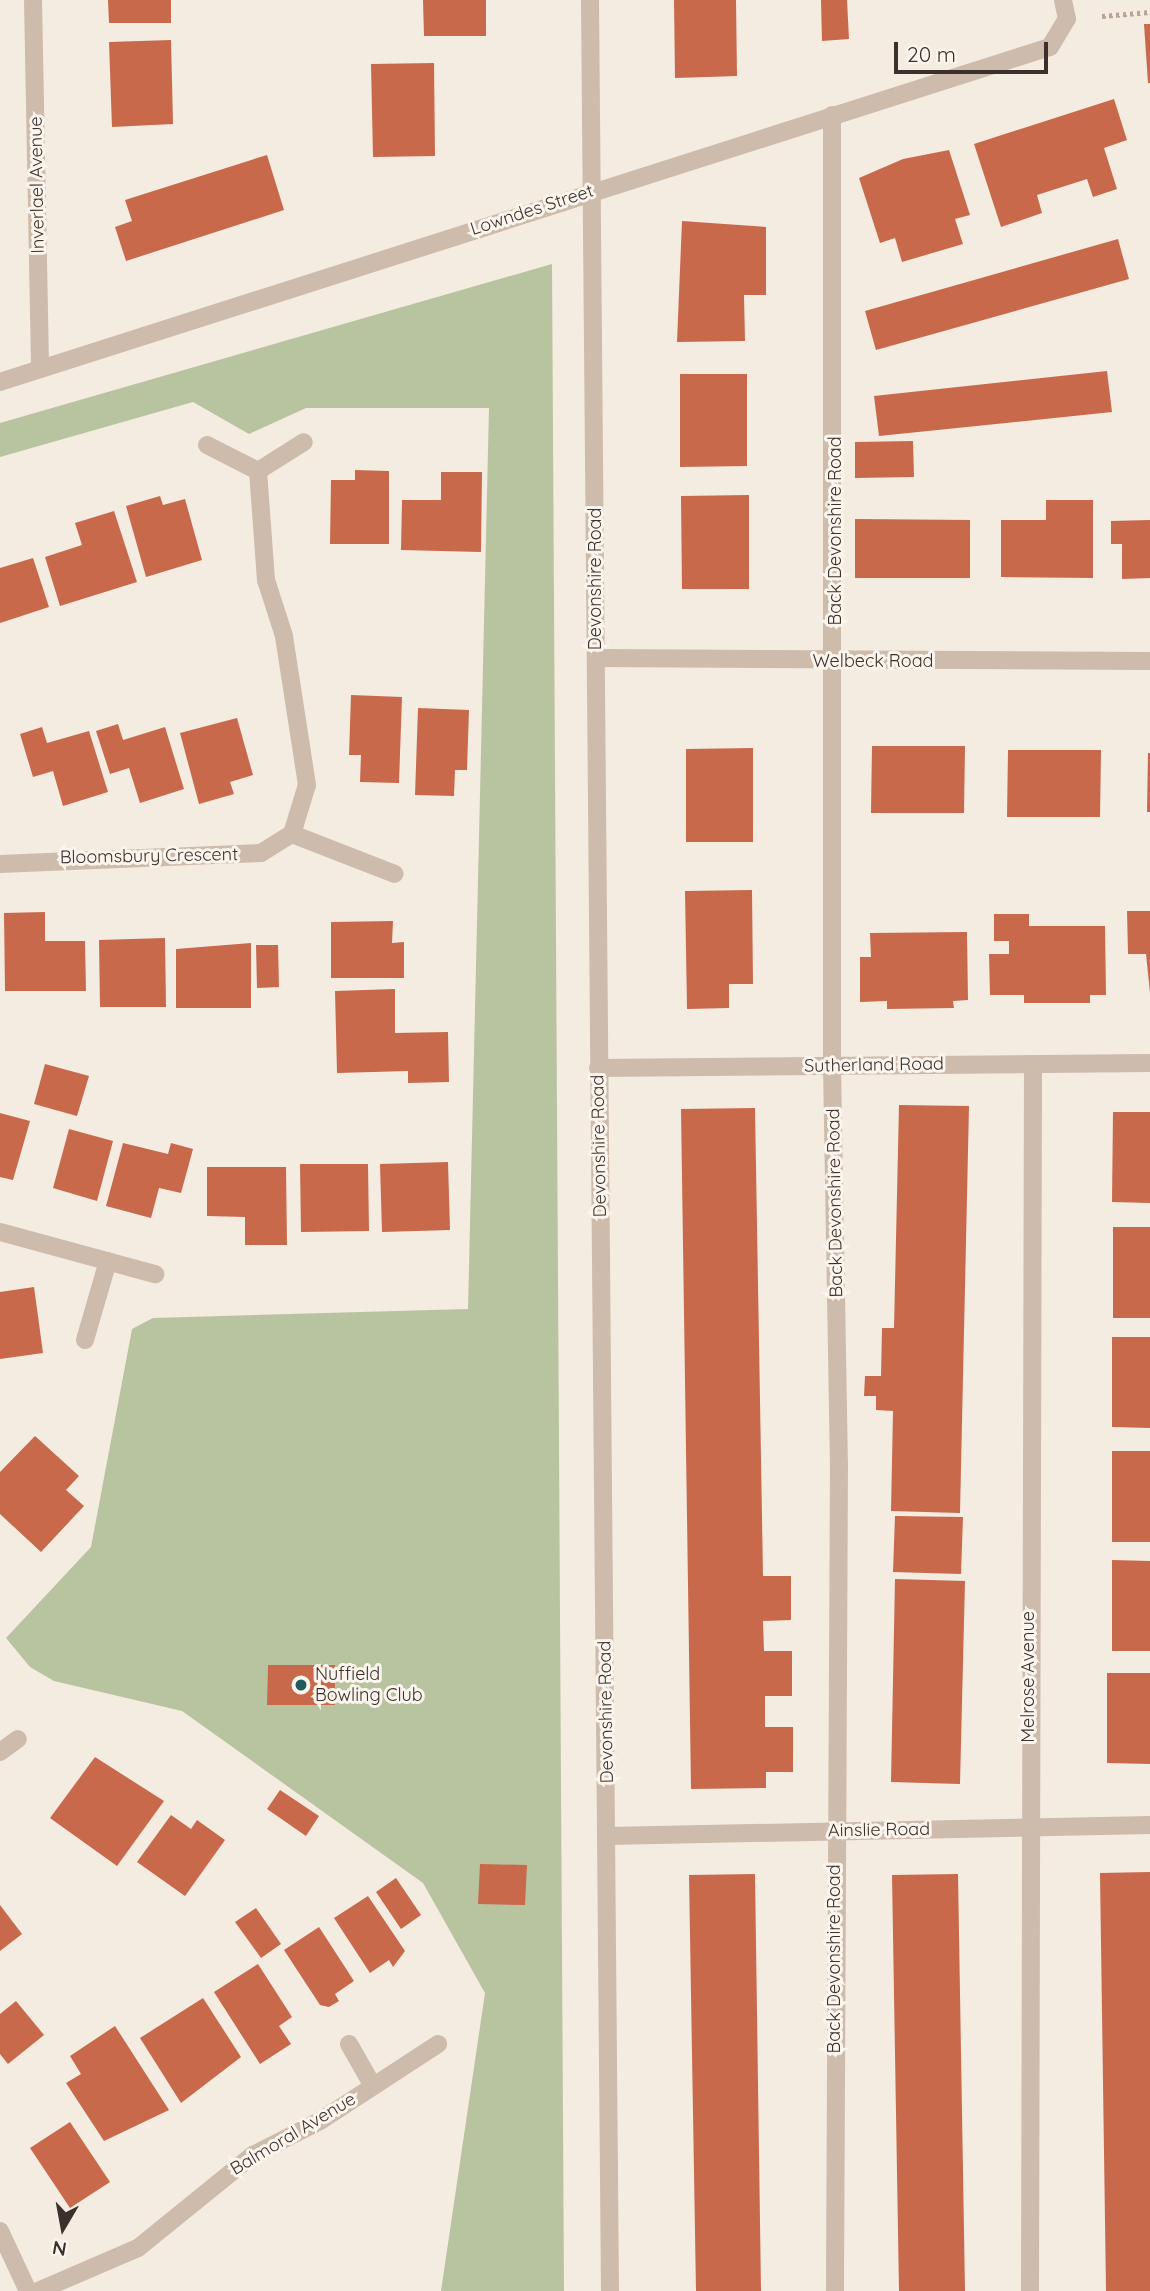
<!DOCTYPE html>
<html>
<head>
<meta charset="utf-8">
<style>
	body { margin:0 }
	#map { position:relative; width:1150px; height:2291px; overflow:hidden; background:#f4ebe1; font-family:Quicksand,sans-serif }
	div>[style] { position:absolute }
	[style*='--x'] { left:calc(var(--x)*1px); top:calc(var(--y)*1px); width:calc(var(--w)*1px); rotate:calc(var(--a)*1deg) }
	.green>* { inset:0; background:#b8c4a0 }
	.building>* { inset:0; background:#c8694b }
	.path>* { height:4.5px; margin-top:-2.25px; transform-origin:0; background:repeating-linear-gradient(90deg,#b9a596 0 3.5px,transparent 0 7px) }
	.service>* { height:18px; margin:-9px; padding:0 9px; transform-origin:9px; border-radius:9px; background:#cdbbac }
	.minor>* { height:18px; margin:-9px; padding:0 9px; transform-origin:9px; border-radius:9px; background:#cdbbac }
	.dots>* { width:19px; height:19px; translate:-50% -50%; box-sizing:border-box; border:4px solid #fbf5ee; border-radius:50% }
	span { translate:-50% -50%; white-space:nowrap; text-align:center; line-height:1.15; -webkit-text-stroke:6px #fbf5ee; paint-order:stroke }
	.street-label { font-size:18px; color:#3b302b }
	.poi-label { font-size:18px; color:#3b302b }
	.left { translate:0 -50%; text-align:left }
	.north { position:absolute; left:28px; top:2193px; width:70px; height:70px; -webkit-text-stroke:5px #fbf5ee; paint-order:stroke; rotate:190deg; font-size:19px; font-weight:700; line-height:28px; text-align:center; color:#3b302b }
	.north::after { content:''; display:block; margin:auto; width:24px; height:32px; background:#3b302b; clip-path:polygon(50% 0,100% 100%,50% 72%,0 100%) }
	.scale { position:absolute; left:894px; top:42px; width:154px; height:32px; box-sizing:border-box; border:4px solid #3b302b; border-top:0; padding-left:9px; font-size:21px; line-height:24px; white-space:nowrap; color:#3b302b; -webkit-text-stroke:5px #fbf5ee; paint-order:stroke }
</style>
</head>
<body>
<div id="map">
	<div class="green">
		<i style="clip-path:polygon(552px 264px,564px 2291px,441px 2291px,485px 1993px,423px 1883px,182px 1711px,54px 1681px,30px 1667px,6px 1638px,91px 1547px,132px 1329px,153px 1318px,468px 1309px,489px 408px,306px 408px,249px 434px,193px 402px,0 457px,0 423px)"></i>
	</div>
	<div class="building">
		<i style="clip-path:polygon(108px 0,171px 0,171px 23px,109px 23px)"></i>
		<i style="clip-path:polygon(423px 0,486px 0,486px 36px,424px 36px)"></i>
		<i style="clip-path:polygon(674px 0,736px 0,737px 76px,675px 78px)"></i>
		<i style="clip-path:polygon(821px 0,847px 0,849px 39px,822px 41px)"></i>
		<i style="clip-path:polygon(1144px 24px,1150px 24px,1150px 83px,1148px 83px)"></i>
		<i style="clip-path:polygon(171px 40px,173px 124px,112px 127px,109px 42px)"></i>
		<i style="clip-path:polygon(434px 63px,435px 156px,373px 157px,371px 64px)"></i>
		<i style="clip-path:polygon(1114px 99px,1127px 140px,1104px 148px,1117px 189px,1093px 197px,1087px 179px,1037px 195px,1042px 213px,1001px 227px,974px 144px)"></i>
		<i style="clip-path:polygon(949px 150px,970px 215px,955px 219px,963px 244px,902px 262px,895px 238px,880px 243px,859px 178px,903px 159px)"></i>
		<i style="clip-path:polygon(267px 155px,284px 210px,126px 261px,115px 227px,132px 221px,125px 200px)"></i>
		<i style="clip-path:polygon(682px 221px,766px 227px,766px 295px,744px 295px,745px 341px,677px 342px)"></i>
		<i style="clip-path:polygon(1118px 239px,1129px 279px,876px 350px,865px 311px)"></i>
		<i style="clip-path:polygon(1107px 371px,1112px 412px,879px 436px,874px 396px)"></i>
		<i style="clip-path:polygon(680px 374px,747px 374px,747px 466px,680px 467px)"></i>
		<i style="clip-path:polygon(913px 441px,914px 477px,855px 478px,855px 442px)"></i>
		<i style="clip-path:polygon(355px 470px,389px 471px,389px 544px,330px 544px,331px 480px,355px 480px)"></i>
		<i style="clip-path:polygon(441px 472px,482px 472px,481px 552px,401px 550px,402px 500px,441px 500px)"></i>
		<i style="clip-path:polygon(749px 495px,749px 589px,682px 589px,681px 496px)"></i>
		<i style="clip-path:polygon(160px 496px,163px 505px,185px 499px,202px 560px,146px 577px,126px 506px)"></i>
		<i style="clip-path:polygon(1046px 500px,1093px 500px,1093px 578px,1001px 577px,1001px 520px,1046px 520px)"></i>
		<i style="clip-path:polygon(114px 511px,137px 582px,60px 606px,45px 557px,82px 545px,75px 523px)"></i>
		<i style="clip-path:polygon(855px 519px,970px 520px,970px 578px,855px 578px)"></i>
		<i style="clip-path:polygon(1150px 520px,1150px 578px,1122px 579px,1122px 544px,1111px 544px,1111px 521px)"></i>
		<i style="clip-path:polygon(33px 558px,49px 607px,0 623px,0 568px)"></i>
		<i style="clip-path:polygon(351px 695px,402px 697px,399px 783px,360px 782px,361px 755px,349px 755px)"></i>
		<i style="clip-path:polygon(418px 708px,469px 710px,467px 770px,455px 770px,454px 796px,415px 795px)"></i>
		<i style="clip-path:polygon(237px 718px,253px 775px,230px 782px,234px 794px,199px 804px,180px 733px)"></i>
		<i style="clip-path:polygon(118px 724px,123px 740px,165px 727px,184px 789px,140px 803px,129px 768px,110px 774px,96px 731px)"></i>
		<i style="clip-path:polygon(42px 727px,47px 743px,89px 731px,108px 792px,63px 806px,53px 771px,33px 777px,20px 734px)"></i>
		<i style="clip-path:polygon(872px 746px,965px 746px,964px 813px,871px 813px)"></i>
		<i style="clip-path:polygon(753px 748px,753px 842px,686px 842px,686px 749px)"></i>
		<i style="clip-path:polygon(1008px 750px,1101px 750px,1100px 817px,1007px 817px)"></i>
		<i style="clip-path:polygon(1148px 753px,1150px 753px,1150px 812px,1147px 812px)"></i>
		<i style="clip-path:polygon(752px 890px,753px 984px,729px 984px,729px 1008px,687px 1009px,685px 891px)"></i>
		<i style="clip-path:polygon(1127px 911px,1150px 911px,1150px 993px,1146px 954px,1128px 954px)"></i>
		<i style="clip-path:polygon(45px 912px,45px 941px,85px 941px,86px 991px,5px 991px,4px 913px)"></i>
		<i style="clip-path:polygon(994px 914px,1029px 914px,1029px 926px,1105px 926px,1106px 995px,1090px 995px,1090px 1003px,1024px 1003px,1024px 995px,990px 995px,989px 954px,1009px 954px,1009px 941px,994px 941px)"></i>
		<i style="clip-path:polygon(393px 921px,392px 943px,404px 942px,404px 978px,331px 978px,331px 922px)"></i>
		<i style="clip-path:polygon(967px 932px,968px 1000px,953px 1001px,954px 1008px,887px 1009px,887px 1001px,860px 1002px,860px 957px,871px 957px,870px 933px)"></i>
		<i style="clip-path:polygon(165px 938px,166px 1007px,100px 1007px,99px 940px)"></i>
		<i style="clip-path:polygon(251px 943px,251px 1008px,176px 1008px,176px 949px)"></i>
		<i style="clip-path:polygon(256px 945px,278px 945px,279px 987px,257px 988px)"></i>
		<i style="clip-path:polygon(395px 989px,395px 1033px,448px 1032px,449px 1082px,408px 1083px,408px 1071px,337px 1073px,335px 991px)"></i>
		<i style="clip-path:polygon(45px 1064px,89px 1076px,77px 1116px,34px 1104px)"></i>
		<i style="clip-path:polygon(899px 1105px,969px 1106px,960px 1513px,891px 1511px,893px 1411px,876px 1410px,876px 1396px,864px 1396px,865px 1376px,881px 1376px,882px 1328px,894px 1328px)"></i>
		<i style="clip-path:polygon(755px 1108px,763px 1576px,791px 1576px,791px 1620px,763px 1621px,764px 1651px,792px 1651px,792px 1696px,765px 1696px,765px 1727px,793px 1727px,793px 1772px,766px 1772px,766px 1788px,691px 1789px,681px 1109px)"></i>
		<i style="clip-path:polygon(1113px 1112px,1150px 1112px,1150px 1203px,1112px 1202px)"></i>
		<i style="clip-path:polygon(0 1113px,30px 1121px,13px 1180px,0 1177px)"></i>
		<i style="clip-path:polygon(69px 1129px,113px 1141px,97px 1201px,53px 1188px)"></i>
		<i style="clip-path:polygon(123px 1143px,168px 1154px,171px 1143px,193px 1149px,181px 1193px,159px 1188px,151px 1218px,106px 1206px)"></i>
		<i style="clip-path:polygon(448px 1162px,450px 1230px,382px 1232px,380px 1164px)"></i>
		<i style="clip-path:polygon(300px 1164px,368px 1164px,369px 1231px,301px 1232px)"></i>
		<i style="clip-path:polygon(207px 1167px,286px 1167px,287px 1245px,245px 1245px,245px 1217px,207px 1216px)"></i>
		<i style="clip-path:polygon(1113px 1227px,1150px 1227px,1150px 1318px,1113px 1318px)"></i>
		<i style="clip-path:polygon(34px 1287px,43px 1353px,0 1359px,0 1292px)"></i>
		<i style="clip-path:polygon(1112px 1337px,1150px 1337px,1150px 1428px,1112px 1427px)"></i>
		<i style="clip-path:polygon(35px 1436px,79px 1476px,66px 1490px,84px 1506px,41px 1552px,0 1514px,0 1472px)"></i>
		<i style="clip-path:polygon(1112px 1451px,1150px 1451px,1150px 1542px,1112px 1542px)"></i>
		<i style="clip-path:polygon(895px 1516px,963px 1517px,961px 1574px,893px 1572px)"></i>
		<i style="clip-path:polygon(1112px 1560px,1150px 1561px,1150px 1651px,1112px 1651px)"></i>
		<i style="clip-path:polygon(895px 1579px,965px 1581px,960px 1784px,891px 1782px)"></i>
		<i style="clip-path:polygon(268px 1665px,335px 1665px,335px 1705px,267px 1705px)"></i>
		<i style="clip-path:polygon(1107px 1673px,1150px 1673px,1150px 1764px,1107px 1763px)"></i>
		<i style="clip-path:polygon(95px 1757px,164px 1801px,117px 1866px,50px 1818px)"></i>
		<i style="clip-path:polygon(280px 1790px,319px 1816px,306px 1836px,267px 1809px)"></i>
		<i style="clip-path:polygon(171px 1815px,191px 1829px,197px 1820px,225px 1840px,185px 1896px,137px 1862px)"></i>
		<i style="clip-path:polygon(480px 1864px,527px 1865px,525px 1905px,478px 1904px)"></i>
		<i style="clip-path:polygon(1150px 1872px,1150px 2291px,1106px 2291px,1100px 1873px)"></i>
		<i style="clip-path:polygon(755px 1874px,761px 2291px,696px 2291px,689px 1875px)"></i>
		<i style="clip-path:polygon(958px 1874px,965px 2291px,899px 2291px,892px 1875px)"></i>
		<i style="clip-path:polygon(396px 1878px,421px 1915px,401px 1929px,376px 1892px)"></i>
		<i style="clip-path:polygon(368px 1896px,405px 1951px,393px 1967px,389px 1960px,370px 1973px,334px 1918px)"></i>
		<i style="clip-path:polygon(0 1905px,22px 1934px,0 1951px)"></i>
		<i style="clip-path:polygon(256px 1908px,281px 1944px,261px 1958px,235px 1922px)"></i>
		<i style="clip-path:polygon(319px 1927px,354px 1981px,335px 1994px,339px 2001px,329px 2007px,320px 2005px,284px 1950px)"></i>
		<i style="clip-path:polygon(258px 1964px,292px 2017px,279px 2026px,291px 2044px,260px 2064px,214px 1992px)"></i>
		<i style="clip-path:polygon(203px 1998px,241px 2057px,181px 2103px,140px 2038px)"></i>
		<i style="clip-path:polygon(16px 2001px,44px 2035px,8px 2064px,0 2054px,0 2014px)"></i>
		<i style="clip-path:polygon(115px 2026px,169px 2110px,104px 2141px,66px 2083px,81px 2074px,70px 2056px)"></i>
		<i style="clip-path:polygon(70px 2122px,110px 2182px,70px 2208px,30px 2148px)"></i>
	</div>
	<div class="path">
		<i style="--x:1102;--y:16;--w:48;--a:-4.8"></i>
	</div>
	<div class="service">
		<i style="--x:832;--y:115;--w:951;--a:90"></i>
		<i style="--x:832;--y:1066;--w:398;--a:89"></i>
		<i style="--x:839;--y:1464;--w:827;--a:90.28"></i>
	</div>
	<div class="minor">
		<i style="--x:33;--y:0;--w:369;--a:88.9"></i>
		<i style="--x:590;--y:0;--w:2291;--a:89.5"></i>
		<i style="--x:0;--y:382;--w:1102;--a:-17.7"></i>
		<i style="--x:1050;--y:47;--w:33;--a:-59"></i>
		<i style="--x:1067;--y:19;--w:19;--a:-102"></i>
		<i style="--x:207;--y:445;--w:57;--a:27"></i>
		<i style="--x:258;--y:471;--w:54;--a:-32.2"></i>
		<i style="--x:596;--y:658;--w:554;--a:0.31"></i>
		<i style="--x:292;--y:834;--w:110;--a:21.2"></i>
		<i style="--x:0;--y:864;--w:261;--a:-2.4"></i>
		<i style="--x:261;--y:853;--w:36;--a:-32"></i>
		<i style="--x:292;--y:834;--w:51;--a:-73"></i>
		<i style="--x:307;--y:785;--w:151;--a:-98.8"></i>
		<i style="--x:284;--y:636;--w:59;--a:-107.8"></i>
		<i style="--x:266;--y:580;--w:109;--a:-94.2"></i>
		<i style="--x:598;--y:1068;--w:552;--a:-0.52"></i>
		<i style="--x:0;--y:1232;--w:161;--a:15.2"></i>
		<i style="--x:85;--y:1340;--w:82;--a:-73.8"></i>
		<i style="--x:0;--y:1752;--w:22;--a:-36"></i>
		<i style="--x:608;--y:1836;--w:542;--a:-1.16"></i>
		<i style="--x:349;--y:2044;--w:48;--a:60.3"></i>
		<i style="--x:0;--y:2231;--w:66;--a:65"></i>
		<i style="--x:38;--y:2291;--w:109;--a:-23.3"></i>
		<i style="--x:138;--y:2248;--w:148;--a:-39"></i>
		<i style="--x:253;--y:2155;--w:75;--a:-26.9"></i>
		<i style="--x:320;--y:2121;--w:141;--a:-33.1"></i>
		<i style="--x:1030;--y:2291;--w:1227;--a:-89.86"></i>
	</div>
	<div class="dots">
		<i style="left:301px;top:1685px;background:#1f5a5e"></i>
	</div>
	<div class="street-label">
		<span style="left:37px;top:185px;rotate:-91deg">Inverlael Avenue</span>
		<span style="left:532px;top:210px;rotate:-18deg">Lowndes Street</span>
		<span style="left:835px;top:531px;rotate:-90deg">Back Devonshire Road</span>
		<span style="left:595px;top:579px;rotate:-90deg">Devonshire Road</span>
		<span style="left:873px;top:661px">Welbeck Road</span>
		<span style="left:149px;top:856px;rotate:-1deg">Bloomsbury Crescent</span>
		<span style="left:874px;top:1065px;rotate:-1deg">Sutherland Road</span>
		<span style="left:599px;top:1146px;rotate:-91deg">Devonshire Road</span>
		<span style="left:835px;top:1203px;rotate:-91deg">Back Devonshire Road</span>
		<span style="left:1028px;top:1677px;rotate:-90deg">Melrose Avenue</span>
		<span style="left:606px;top:1712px;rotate:-91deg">Devonshire Road</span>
		<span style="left:879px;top:1830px;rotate:-1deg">Ainslie Road</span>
		<span style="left:834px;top:1959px;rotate:-90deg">Back Devonshire Road</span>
		<span style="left:293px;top:2134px;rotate:-31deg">Balmoral Avenue</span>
	</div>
	<div class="poi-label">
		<span class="left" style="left:315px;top:1685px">Nuffield<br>Bowling Club</span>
	</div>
	<div class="north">N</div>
	<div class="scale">20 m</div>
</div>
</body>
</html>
